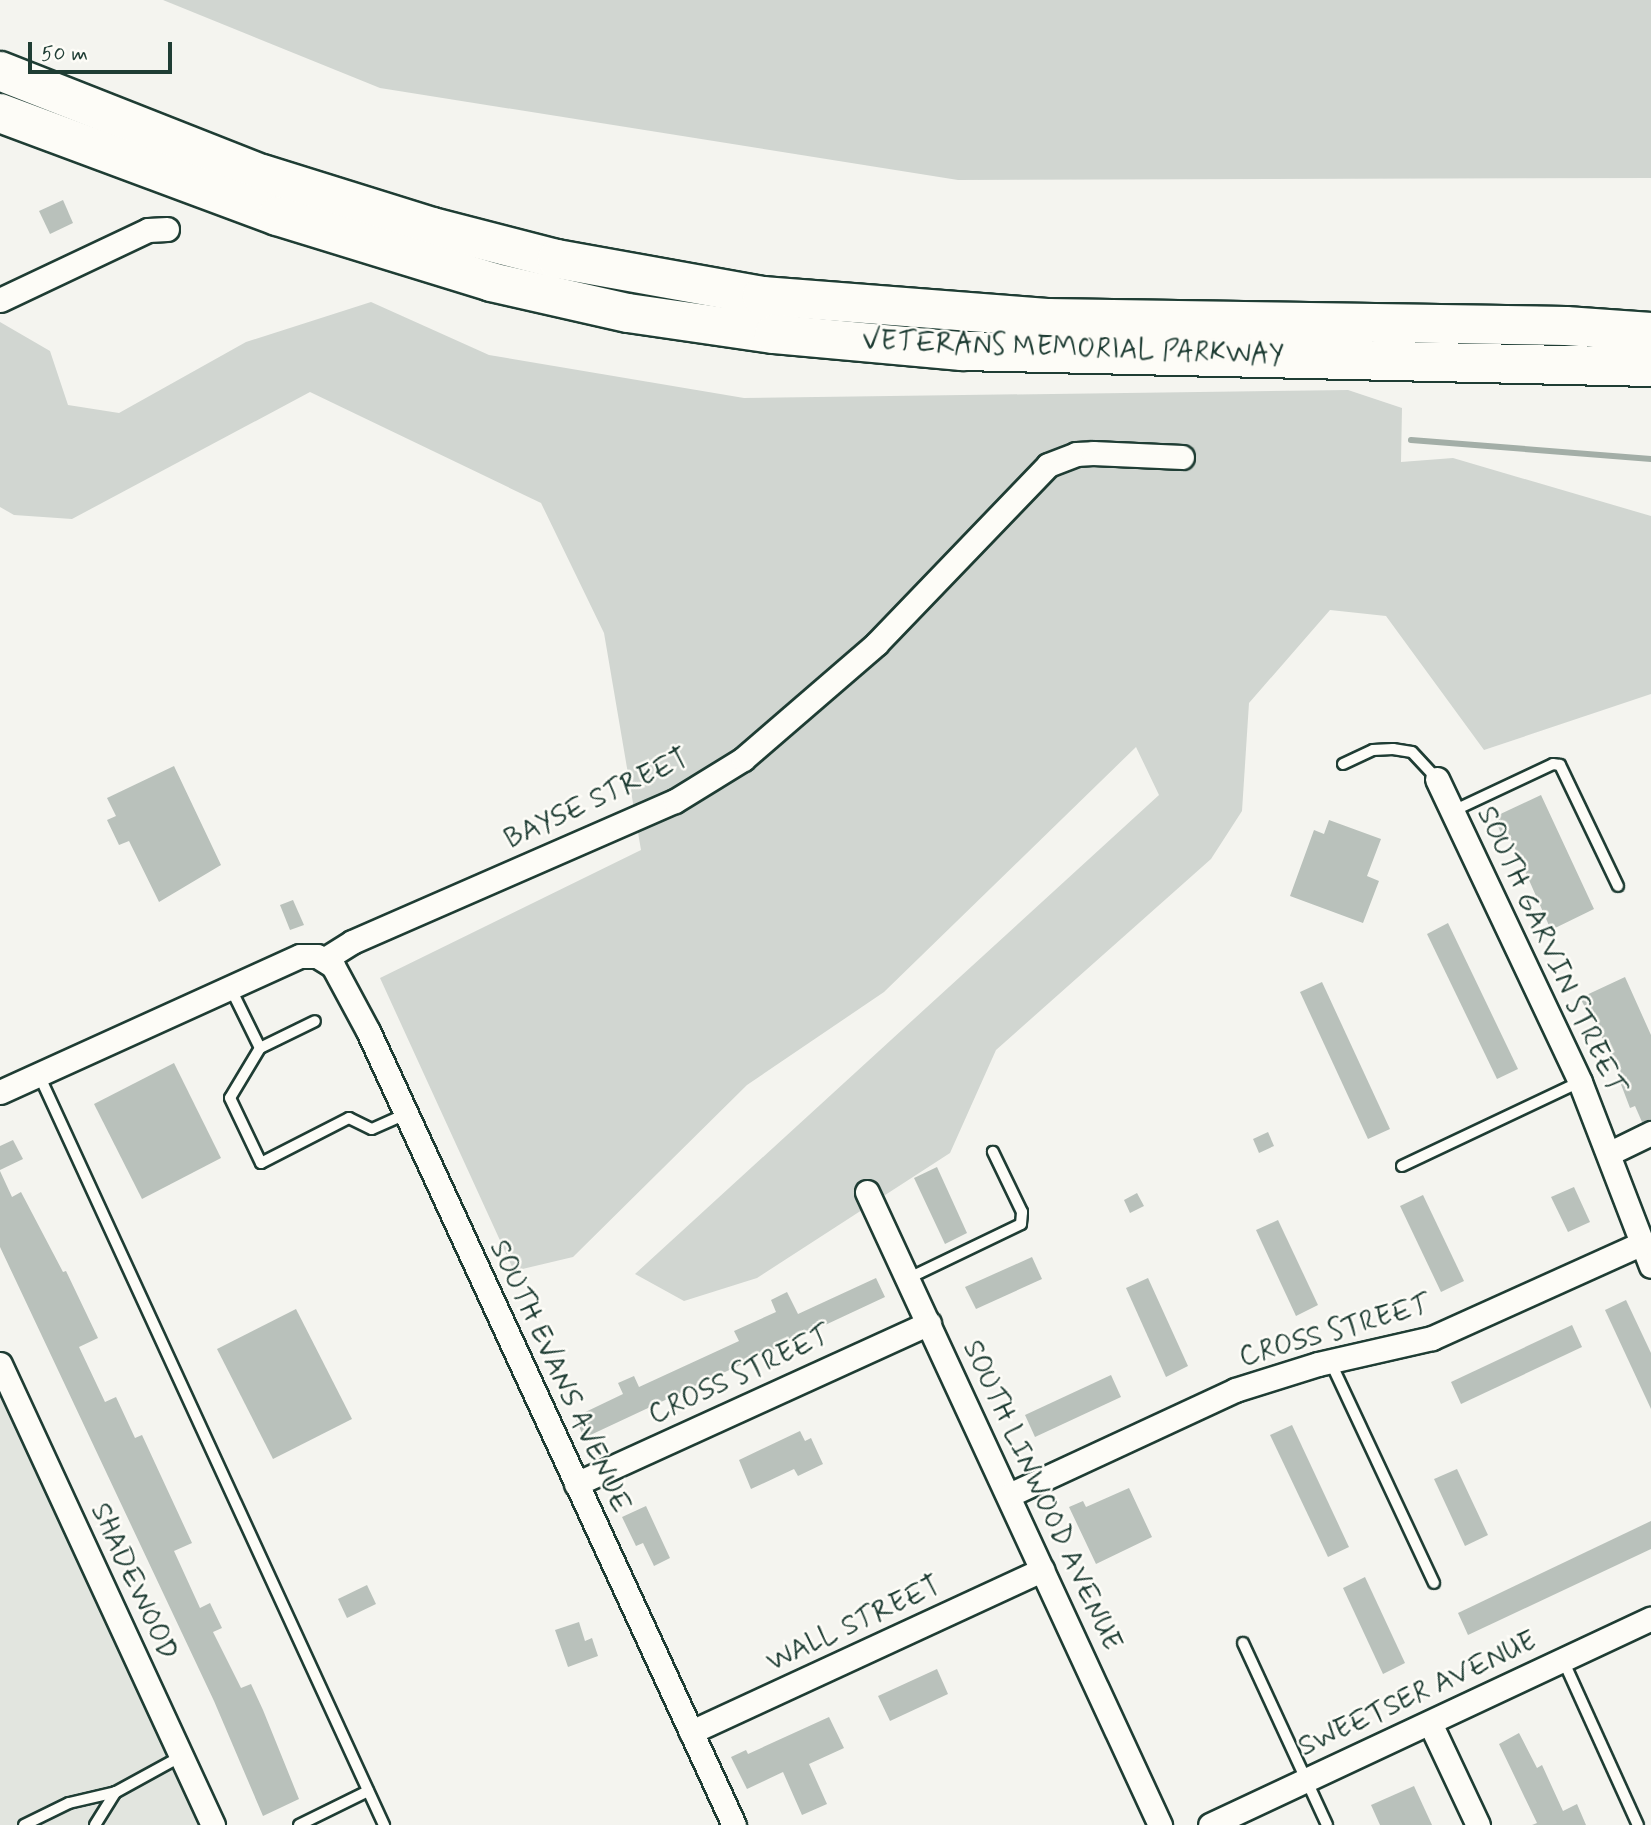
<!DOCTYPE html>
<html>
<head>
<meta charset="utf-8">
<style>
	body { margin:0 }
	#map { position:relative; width:1651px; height:1825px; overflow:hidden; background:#f4f4ef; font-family:Mynerve,sans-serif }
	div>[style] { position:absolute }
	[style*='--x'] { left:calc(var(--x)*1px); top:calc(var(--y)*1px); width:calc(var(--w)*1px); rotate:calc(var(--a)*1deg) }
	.built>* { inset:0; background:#e2e5df }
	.green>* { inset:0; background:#d1d6d1 }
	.stream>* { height:6px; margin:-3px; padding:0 3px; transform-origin:3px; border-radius:3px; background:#a3aea7 }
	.building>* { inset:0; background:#b9c1bb }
	.roads { filter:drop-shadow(2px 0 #1f3d34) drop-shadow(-2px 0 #1f3d34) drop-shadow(0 2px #1f3d34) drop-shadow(0 -2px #1f3d34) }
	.lane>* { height:10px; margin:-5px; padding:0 5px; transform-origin:5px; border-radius:5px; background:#fdfcf7 }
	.street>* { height:23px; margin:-11.5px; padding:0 11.5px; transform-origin:11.5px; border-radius:11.5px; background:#fdfcf7 }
	.highway>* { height:38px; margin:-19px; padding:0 19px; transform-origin:19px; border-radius:19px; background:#fdfcf7 }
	span { translate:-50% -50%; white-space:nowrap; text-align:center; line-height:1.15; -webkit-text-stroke:5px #fdfcf7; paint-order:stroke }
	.street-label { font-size:28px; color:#1f3d34 }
	.scale { position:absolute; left:28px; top:42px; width:144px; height:32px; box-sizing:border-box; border:4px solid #1f3d34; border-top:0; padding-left:9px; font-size:21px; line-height:24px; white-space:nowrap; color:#1f3d34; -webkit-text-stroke:5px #fdfcf7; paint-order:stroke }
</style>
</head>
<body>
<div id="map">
	<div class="built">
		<i style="clip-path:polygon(0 1389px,202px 1825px,0 1825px)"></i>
	</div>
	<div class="green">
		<i style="clip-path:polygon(163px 0,1651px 0,1651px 178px,958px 180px,380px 88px)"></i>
		<i style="clip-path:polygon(371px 302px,489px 355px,744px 398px,1348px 390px,1402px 408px,1401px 462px,1453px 458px,1651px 516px,1651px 694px,1484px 750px,1386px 616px,1330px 610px,1249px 703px,1242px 811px,1211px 859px,996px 1050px,950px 1153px,757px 1278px,684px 1301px,635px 1274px,1159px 795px,1136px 747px,884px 992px,747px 1085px,573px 1257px,514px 1271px,380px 978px,641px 850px,604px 633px,541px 503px,310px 392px,72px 519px,14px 515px,0 507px,0 322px,50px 351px,68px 405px,119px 413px,246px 342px)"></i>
	</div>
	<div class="stream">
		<i style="--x:1411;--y:440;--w:241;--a:4.5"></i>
	</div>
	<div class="building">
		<i style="clip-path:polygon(63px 200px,73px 223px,50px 234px,39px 211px)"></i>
		<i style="clip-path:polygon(174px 766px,221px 865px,159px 902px,129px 841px,119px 845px,107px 820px,116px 816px,107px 798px)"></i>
		<i style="clip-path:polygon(1541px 795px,1594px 909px,1551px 930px,1507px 830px,1501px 833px,1494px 817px)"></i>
		<i style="clip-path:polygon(1329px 820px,1381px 839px,1367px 876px,1379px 881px,1363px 923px,1290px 896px,1314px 830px,1324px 834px)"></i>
		<i style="clip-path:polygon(293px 900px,304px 925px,290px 930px,280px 905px)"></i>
		<i style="clip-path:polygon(1448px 923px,1518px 1069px,1497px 1079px,1427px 934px)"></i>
		<i style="clip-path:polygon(1625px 977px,1651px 1035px,1651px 1119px,1642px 1122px,1635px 1106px,1630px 1108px,1606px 1045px,1580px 998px)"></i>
		<i style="clip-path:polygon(1322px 982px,1390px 1129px,1368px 1139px,1300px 992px)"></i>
		<i style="clip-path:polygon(174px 1063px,221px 1158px,142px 1199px,94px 1104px)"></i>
		<i style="clip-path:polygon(1268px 1132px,1274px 1146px,1259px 1153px,1253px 1139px)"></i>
		<i style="clip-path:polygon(13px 1140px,23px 1159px,0 1170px,0 1146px)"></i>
		<i style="clip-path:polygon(937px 1167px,967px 1233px,945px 1244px,914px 1178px)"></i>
		<i style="clip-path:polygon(0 1171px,12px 1197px,21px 1192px,63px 1272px,66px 1271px,98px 1338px,79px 1347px,105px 1402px,116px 1397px,135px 1438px,142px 1435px,192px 1543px,174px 1551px,200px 1608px,210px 1603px,222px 1628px,213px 1632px,241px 1688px,251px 1684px,263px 1710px,299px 1799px,263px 1816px,214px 1701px,0 1247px)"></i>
		<i style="clip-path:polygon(1574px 1187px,1590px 1222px,1568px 1232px,1551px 1197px)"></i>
		<i style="clip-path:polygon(1137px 1193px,1144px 1206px,1130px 1213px,1124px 1200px)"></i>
		<i style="clip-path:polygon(1423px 1195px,1464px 1281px,1441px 1292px,1400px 1206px)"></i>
		<i style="clip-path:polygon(1278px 1220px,1318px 1305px,1296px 1316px,1256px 1230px)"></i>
		<i style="clip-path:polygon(1032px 1257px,1042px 1279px,976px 1309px,965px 1287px)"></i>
		<i style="clip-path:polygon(876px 1278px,885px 1297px,584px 1438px,575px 1417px,623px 1394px,618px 1383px,634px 1376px,639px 1387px,739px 1341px,734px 1331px,776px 1312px,771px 1300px,787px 1292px,798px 1314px)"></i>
		<i style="clip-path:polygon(1148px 1278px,1188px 1366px,1166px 1377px,1126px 1288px)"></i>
		<i style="clip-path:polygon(1626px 1300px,1651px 1353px,1651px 1409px,1605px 1310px)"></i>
		<i style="clip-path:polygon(296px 1309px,352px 1419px,273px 1459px,217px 1349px)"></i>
		<i style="clip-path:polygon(1572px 1325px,1582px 1347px,1461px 1404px,1451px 1382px)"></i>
		<i style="clip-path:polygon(1111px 1375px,1121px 1397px,1035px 1437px,1025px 1415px)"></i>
		<i style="clip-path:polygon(1292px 1425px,1349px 1547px,1328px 1557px,1270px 1435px)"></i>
		<i style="clip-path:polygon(800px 1431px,805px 1441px,811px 1438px,823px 1464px,798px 1476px,794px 1469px,751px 1489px,739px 1460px)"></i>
		<i style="clip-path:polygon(1457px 1469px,1488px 1535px,1465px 1546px,1434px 1479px)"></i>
		<i style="clip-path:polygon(1129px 1488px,1152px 1537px,1096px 1564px,1069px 1507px,1083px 1501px,1086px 1507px)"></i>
		<i style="clip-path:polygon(646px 1506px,670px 1558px,654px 1566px,643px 1543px,636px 1546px,622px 1517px)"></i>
		<i style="clip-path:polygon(1651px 1521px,1651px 1549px,1468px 1635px,1458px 1613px)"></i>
		<i style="clip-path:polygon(1365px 1577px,1405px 1663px,1383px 1674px,1343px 1588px)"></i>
		<i style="clip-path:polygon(367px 1585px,376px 1604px,347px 1618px,338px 1599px)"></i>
		<i style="clip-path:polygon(579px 1622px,585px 1641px,592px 1638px,598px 1656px,568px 1667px,555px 1630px)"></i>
		<i style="clip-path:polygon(937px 1669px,948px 1694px,890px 1721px,878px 1696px)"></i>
		<i style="clip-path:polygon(829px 1717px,844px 1748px,809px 1764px,827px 1804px,802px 1815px,783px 1772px,747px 1789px,731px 1757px,746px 1750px,748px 1754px)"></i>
		<i style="clip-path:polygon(1519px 1733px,1537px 1768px,1542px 1765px,1563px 1811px,1577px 1804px,1586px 1825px,1532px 1825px,1537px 1823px,1499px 1744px)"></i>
		<i style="clip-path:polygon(1414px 1786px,1432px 1825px,1380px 1825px,1371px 1805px)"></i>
	</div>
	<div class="roads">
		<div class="lane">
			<i style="--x:1343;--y:764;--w:33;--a:-25"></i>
			<i style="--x:1373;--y:750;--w:20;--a:-3"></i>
			<i style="--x:1393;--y:749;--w:19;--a:9"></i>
			<i style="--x:1412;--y:752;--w:37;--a:47"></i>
			<i style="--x:1453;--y:811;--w:110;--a:-25.2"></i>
			<i style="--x:1553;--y:764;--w:7;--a:8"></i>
			<i style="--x:1560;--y:765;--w:134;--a:64.4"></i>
			<i style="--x:230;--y:987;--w:68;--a:63.8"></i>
			<i style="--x:260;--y:1048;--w:58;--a:121"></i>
			<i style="--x:230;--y:1098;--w:72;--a:64.5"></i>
			<i style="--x:261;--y:1163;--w:99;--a:-27.1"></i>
			<i style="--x:349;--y:1118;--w:25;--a:26"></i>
			<i style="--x:372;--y:1129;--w:36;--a:-24"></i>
			<i style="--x:260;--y:1048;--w:61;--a:-26.1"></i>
			<i style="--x:39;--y:1075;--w:826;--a:65.3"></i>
			<i style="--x:1402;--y:1166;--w:197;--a:-25.3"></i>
			<i style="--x:909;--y:1278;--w:124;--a:-25.7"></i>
			<i style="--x:1021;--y:1224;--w:12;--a:-85"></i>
			<i style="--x:1022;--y:1212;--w:67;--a:-115.8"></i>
			<i style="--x:1330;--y:1361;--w:245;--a:64.9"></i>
			<i style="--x:1243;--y:1643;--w:200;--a:65.2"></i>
			<i style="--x:1563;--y:1660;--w:181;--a:65.6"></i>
			<i style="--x:24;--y:1825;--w:50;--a:-26.1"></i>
			<i style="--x:69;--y:1803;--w:48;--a:-13.2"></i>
			<i style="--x:116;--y:1792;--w:73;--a:-28.7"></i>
			<i style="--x:95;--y:1825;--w:39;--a:-58"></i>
			<i style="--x:299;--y:1825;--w:77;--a:-26.2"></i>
		</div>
		<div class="street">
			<i style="--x:0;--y:300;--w:164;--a:-25.3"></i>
			<i style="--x:148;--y:230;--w:19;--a:-3"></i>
			<i style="--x:1437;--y:779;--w:335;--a:64.7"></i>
			<i style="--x:1580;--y:1082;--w:197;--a:68.9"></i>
			<i style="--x:325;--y:959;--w:32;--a:-32"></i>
			<i style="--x:352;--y:942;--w:352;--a:-23.6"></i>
			<i style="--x:675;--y:801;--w:80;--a:-31.7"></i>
			<i style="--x:743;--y:759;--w:176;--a:-40.8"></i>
			<i style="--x:876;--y:644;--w:248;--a:-46.1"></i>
			<i style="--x:1048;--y:465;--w:30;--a:-21"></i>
			<i style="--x:1076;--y:454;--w:17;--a:-3"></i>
			<i style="--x:1093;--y:453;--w:89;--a:2.6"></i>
			<i style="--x:0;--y:1092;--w:329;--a:-24.4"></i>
			<i style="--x:300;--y:956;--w:17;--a:0"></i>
			<i style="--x:317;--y:956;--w:19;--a:32"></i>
			<i style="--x:333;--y:966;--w:74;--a:61.7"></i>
			<i style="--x:368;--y:1031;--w:874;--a:65.25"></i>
			<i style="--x:1610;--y:1153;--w:46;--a:-26"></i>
			<i style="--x:867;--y:1192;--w:698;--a:65.16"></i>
			<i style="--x:0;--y:1364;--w:508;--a:65.2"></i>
			<i style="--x:576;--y:1484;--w:388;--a:-24.5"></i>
			<i style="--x:1009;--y:1495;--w:249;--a:-24.9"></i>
			<i style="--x:1235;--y:1390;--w:87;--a:-17.4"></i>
			<i style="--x:1318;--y:1364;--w:117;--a:-12.8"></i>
			<i style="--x:1432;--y:1338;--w:228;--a:-24.3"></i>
			<i style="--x:1430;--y:1723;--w:113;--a:64.8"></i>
			<i style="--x:691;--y:1732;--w:387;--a:-24.8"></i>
			<i style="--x:1210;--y:1825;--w:487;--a:-25.1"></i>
		</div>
		<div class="highway">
			<i style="--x:0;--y:71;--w:282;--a:21.5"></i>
			<i style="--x:262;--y:174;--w:178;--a:17.3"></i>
			<i style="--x:432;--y:227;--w:129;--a:14.4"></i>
			<i style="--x:557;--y:259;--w:208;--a:10.2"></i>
			<i style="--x:762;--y:296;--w:286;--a:4.4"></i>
			<i style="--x:1047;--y:318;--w:519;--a:0.88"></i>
			<i style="--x:1566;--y:326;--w:85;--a:4"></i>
			<i style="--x:0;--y:113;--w:296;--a:20.4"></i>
			<i style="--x:277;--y:216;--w:224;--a:17.1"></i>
			<i style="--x:491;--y:282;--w:140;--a:12.8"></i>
			<i style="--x:628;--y:313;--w:148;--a:8.2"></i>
			<i style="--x:774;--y:334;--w:189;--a:5.2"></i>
			<i style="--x:962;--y:351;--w:689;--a:1.33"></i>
		</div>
	</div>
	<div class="street-label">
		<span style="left:1073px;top:349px;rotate:2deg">VETERANS MEMORIAL PARKWAY</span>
		<span style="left:597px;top:800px;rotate:-25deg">BAYSE STREET</span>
		<span style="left:1550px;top:951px;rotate:65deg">SOUTH GARVIN STREET</span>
		<span style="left:1335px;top:1332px;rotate:-16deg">CROSS STREET</span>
		<span style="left:740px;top:1376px;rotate:-25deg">CROSS STREET</span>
		<span style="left:559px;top:1377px;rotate:65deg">SOUTH EVANS AVENUE</span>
		<span style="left:1041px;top:1496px;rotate:65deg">SOUTH LINWOOD AVENUE</span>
		<span style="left:133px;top:1582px;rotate:65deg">SHADEWOOD</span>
		<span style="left:854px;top:1625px;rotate:-25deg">WALL STREET</span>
		<span style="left:1418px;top:1695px;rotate:-25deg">SWEETSER AVENUE</span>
	</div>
	<div class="scale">50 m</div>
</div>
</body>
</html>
